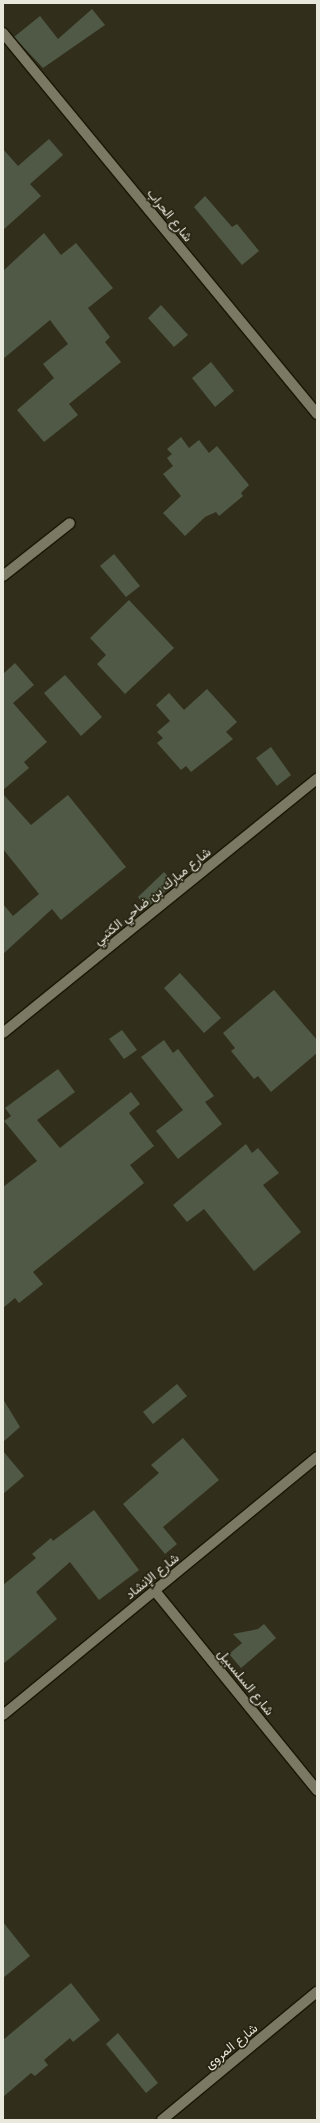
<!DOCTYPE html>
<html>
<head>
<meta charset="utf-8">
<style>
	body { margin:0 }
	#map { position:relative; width:320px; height:2123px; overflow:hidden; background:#312f1c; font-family:Lato,Vazirmatn,sans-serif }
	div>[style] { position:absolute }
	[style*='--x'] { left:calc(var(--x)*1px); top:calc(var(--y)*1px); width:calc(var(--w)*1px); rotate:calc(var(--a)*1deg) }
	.building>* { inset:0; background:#505945 }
	.roads { filter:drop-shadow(1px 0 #191705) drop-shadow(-1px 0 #191705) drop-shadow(0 1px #191705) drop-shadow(0 -1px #191705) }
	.minor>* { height:10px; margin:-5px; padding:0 5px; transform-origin:5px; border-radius:5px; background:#7b7963 }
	span { translate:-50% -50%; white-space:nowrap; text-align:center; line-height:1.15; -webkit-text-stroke:3.5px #272512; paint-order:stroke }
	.street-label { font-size:13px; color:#e9e8dc }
	.frame { position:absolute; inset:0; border:4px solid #e9e8dc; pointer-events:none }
</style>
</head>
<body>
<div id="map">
	<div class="building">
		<i style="clip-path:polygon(92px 9px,105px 25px,43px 68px,14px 37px,40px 16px,58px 39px)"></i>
		<i style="clip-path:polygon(49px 139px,63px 155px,30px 184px,41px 196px,3px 230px,3px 149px,18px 166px)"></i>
		<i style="clip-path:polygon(205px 196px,232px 227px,237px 224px,259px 251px,242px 265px,194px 207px)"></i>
		<i style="clip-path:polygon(44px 233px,61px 255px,76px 243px,113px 288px,88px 308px,110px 337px,105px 342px,121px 362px,69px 404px,78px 415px,44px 442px,17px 410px,54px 378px,43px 364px,68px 344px,50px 320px,3px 359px,3px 271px)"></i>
		<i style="clip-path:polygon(161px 305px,188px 335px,174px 347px,148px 318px)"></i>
		<i style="clip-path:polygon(211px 362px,234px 391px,215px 407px,192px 378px)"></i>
		<i style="clip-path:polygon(181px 437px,189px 448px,199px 440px,209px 453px,217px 446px,249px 485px,241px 493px,243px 496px,219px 516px,216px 512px,205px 517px,185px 536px,163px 513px,181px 496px,163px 474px,173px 466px,167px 458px,172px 454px,167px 449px)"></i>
		<i style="clip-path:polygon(114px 554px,140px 586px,126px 597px,100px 566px)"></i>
		<i style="clip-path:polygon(129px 600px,174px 648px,125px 694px,97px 664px,106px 655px,90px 638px)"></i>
		<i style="clip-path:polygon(15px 663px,34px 685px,13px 703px,47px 742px,24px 762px,29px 768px,3px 790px,3px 674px)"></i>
		<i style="clip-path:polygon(65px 675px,102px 717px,81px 736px,44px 693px)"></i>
		<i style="clip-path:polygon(207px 689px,237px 722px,226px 732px,233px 739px,191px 772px,186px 766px,181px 770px,157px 743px,163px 738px,157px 732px,170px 721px,156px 705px,169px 693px,184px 710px)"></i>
		<i style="clip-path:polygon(271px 747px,291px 775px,277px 786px,256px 758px)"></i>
		<i style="clip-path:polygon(3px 794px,31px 825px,68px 795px,126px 867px,61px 920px,52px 909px,3px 954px,3px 904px,13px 916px,39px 894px,3px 849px)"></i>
		<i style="clip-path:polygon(164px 872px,174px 883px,147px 908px,138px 897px)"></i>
		<i style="clip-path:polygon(180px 973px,221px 1018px,204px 1033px,164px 988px)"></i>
		<i style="clip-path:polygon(274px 990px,317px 1040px,317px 1053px,271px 1092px,258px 1076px,254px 1079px,231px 1051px,235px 1048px,223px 1033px)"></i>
		<i style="clip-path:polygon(122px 1030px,137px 1050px,124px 1059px,109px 1039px)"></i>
		<i style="clip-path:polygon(164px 1040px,173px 1053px,178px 1049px,214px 1096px,205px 1102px,222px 1124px,178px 1159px,156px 1131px,183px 1110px,141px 1057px)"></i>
		<i style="clip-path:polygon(58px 1069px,75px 1092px,37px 1120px,60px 1148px,131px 1092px,140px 1104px,129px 1113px,154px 1146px,130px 1165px,144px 1183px,33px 1272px,43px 1284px,19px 1303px,15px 1298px,3px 1308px,3px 1187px,37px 1161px,4px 1121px,11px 1116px,5px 1108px)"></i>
		<i style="clip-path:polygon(246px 1144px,252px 1153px,258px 1148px,279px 1173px,263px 1185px,301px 1232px,254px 1271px,204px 1209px,187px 1222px,173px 1205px)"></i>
		<i style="clip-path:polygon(177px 1384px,187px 1396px,153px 1424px,143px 1412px)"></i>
		<i style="clip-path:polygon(3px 1399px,20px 1427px,3px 1442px)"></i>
		<i style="clip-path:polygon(183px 1438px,219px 1480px,163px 1527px,177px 1544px,165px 1554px,123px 1504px,159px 1473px,151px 1465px)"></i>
		<i style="clip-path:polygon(3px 1451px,24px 1476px,3px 1494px)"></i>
		<i style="clip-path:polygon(94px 1510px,139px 1570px,99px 1600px,70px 1562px,36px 1592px,57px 1619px,3px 1664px,3px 1585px,36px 1558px,32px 1554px,51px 1538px,53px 1541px)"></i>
		<i style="clip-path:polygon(264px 1624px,276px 1638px,241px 1668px,229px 1654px,242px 1643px,233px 1634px,258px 1629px)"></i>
		<i style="clip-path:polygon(3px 1922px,30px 1956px,3px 1978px)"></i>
		<i style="clip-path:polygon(71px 1983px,100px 2020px,73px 2042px,70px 2038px,44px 2060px,48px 2065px,35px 2076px,31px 2073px,3px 2097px,3px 2040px)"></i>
		<i style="clip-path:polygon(118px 2033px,158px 2083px,146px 2093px,106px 2044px)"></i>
	</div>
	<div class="roads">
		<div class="minor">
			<i style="--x:3;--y:33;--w:494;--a:50.5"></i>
			<i style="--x:3;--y:576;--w:85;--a:-38.3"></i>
			<i style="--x:3;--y:1033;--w:404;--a:-39"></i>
			<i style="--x:155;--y:1591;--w:257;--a:50.9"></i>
			<i style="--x:3;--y:1715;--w:406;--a:-39.4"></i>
			<i style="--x:162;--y:2120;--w:201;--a:-39.6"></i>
		</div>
	</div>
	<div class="street-label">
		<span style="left:170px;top:215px;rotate:51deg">شارع الحراب</span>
		<span style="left:152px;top:896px;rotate:-39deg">شارع مبارك بن ضاحي الكتبي</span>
		<span style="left:152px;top:1576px;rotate:-39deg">شارع الإنشاد</span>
		<span style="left:246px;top:1682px;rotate:51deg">شارع السلسبيل</span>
		<span style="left:231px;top:2046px;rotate:-39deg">شارع المروى</span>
	</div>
	<div class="frame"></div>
</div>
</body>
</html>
